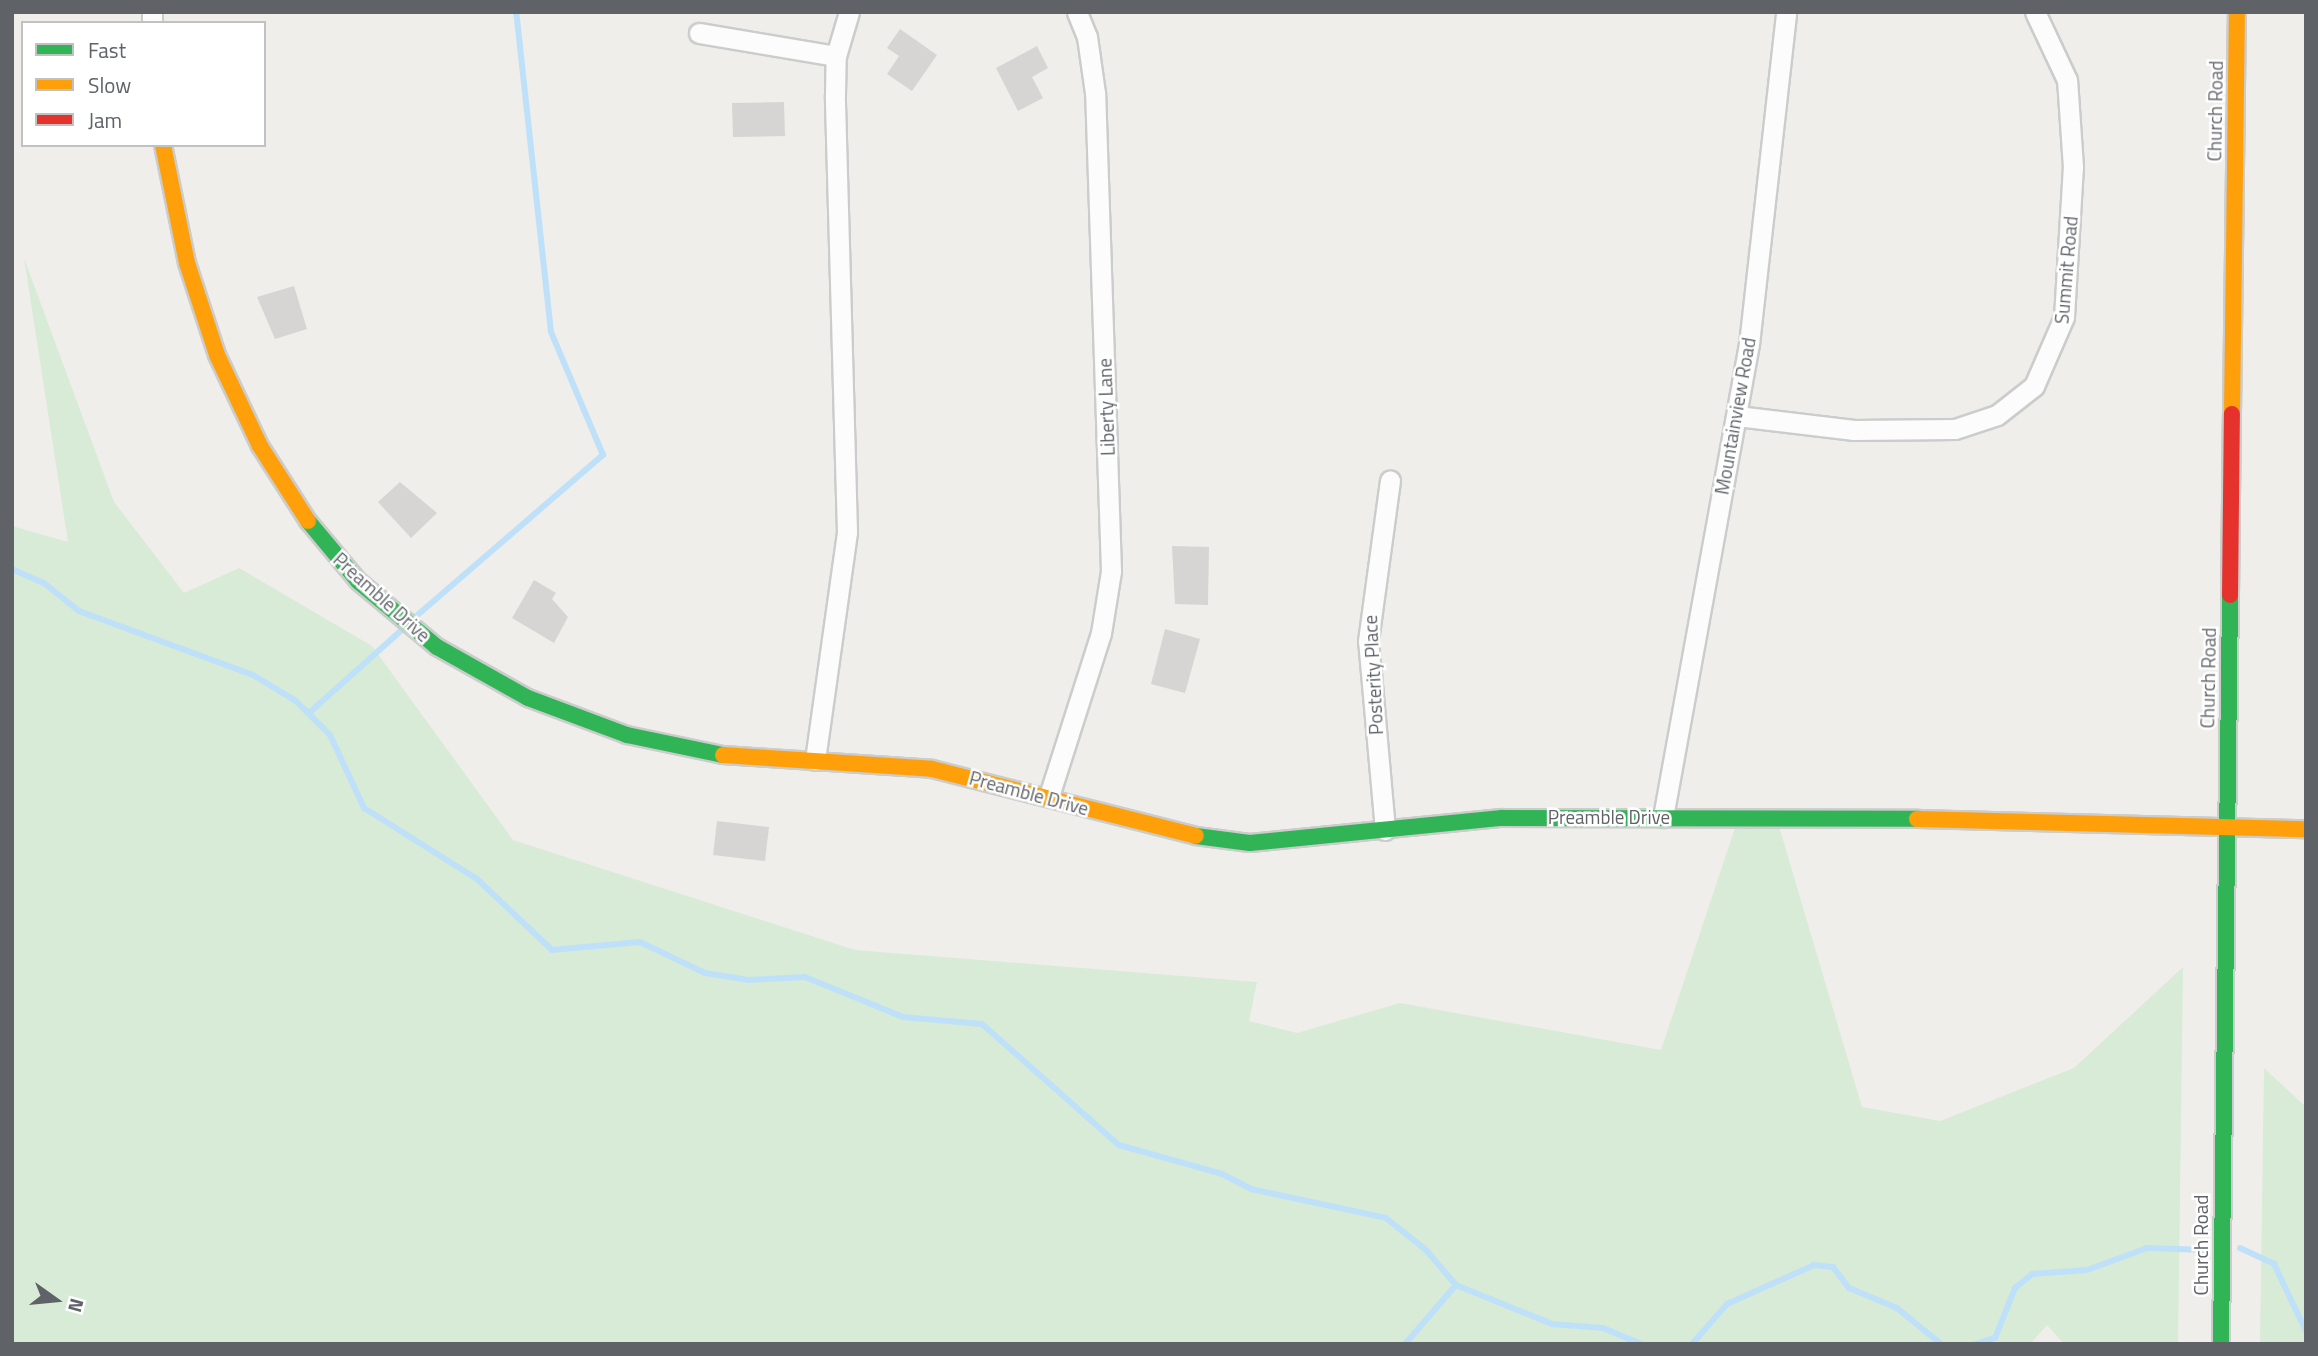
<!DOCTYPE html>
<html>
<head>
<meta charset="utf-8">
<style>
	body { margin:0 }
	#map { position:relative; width:2318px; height:1356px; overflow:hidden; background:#efeeea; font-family:"Titillium Web",sans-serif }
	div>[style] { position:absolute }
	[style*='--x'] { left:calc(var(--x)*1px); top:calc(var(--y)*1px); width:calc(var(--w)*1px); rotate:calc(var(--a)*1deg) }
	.green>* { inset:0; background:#d8ebd6 }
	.stream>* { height:6px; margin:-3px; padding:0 3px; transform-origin:3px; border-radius:3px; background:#bfe0f9 }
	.building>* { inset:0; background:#d6d5d3 }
	.roads { filter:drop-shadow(2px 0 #cbcccc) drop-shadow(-2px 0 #cbcccc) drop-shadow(0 2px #cbcccc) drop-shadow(0 -2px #cbcccc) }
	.street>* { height:19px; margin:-9.5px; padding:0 9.5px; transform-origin:9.5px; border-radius:9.5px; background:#fdfcfc }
	.fast>* { height:16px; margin:-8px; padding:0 8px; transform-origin:8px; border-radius:8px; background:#30b455 }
	.slow>* { height:16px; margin:-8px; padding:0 8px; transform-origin:8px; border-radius:8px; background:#ff9f0a }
	.jam>* { height:16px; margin:-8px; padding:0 8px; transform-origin:8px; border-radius:8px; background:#e5322d }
	span { translate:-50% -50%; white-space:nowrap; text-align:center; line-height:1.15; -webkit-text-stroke:5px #fff; paint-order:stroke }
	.street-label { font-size:19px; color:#5f6368 }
	.frame { position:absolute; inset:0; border:14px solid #5f6368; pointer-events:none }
	.legend { position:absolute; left:21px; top:21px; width:245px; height:126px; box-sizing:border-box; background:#fff; border:2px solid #bfc1c3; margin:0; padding:9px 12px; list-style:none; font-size:21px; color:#5f6368 }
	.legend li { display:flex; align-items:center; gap:14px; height:35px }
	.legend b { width:35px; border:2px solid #bfc1c3 }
	.north { position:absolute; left:21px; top:1265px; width:70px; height:70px; -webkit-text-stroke:5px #fff; paint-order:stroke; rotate:105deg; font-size:19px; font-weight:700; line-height:28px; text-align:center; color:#5f6368 }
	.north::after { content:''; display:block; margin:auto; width:24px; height:32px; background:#5f6368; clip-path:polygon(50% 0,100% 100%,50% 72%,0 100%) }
</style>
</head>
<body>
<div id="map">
	<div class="green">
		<i style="clip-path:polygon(24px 258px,114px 502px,184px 593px,239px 568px,372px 646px,513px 840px,855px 950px,1257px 982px,1249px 1021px,1297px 1033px,1400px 1003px,1661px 1050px,1737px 822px,1778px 823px,1862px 1107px,1940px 1121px,2074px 1068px,2183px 967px,2178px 1344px,2064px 1344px,2047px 1325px,2030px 1344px,12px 1344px,12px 526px,68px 542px)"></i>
		<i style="clip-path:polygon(2264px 1068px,2306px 1107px,2306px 1344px,2260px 1344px)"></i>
	</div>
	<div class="stream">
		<i style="--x:12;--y:569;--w:35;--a:24"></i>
		<i style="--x:44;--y:583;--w:45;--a:38.7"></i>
		<i style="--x:79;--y:611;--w:185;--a:20.2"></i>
		<i style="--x:253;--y:675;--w:50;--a:31.2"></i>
		<i style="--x:296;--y:701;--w:48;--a:45"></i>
		<i style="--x:330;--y:735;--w:81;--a:65"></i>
		<i style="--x:364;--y:808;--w:133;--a:32.1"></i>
		<i style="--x:477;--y:879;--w:103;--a:43.4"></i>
		<i style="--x:552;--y:950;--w:88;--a:-5.2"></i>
		<i style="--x:640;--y:942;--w:72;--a:25.5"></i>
		<i style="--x:705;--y:973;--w:44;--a:9.2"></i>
		<i style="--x:748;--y:980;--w:57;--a:-3"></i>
		<i style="--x:805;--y:977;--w:106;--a:22.2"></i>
		<i style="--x:903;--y:1017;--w:79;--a:5.1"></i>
		<i style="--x:982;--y:1024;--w:183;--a:41.5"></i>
		<i style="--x:1119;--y:1145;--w:107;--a:15.7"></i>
		<i style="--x:1222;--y:1174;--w:33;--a:27"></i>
		<i style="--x:1251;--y:1189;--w:138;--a:12.1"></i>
		<i style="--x:1386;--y:1218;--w:51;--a:38.7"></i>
		<i style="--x:1426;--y:1250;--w:46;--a:49.4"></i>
		<i style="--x:1456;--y:1285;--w:104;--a:22.1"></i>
		<i style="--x:1552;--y:1324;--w:51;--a:4.5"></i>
		<i style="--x:1603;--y:1328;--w:41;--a:22.8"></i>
		<i style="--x:414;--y:618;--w:250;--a:-40.8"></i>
		<i style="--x:603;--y:455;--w:134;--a:-112.9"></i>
		<i style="--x:551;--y:332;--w:322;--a:-96.2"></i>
		<i style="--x:309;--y:713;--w:127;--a:-41.8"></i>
		<i style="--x:2240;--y:1248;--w:38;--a:25"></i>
		<i style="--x:2274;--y:1264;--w:74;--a:64.5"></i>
		<i style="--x:1405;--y:1344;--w:78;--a:-49.2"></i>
		<i style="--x:1692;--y:1344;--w:53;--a:-48.8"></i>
		<i style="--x:1727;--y:1304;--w:95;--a:-24.1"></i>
		<i style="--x:1814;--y:1265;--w:19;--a:6"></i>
		<i style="--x:1833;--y:1267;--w:26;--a:53"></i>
		<i style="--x:1849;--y:1288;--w:52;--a:22.6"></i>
		<i style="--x:1897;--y:1308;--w:57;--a:39.3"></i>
		<i style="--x:1975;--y:1344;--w:21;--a:-17"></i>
		<i style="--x:1995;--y:1338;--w:54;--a:-68.2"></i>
		<i style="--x:2015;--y:1288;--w:22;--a:-39"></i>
		<i style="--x:2032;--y:1274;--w:55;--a:-4.2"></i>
		<i style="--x:2087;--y:1270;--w:64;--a:-20.1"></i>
		<i style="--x:2147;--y:1248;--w:59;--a:1.9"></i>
	</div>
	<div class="building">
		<i style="clip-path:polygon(900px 29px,937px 55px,912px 91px,887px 74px,899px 56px,887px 48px)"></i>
		<i style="clip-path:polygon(1037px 46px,1048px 68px,1032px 77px,1043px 98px,1018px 111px,996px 68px)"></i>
		<i style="clip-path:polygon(784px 102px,785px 136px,733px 137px,732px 103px)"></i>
		<i style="clip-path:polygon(294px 286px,307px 329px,275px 339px,257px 297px)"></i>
		<i style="clip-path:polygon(400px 482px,437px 513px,411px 538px,378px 502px)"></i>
		<i style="clip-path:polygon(1172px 546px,1209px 547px,1208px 605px,1175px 604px)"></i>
		<i style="clip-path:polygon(534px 580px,556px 593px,552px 599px,568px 617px,554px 643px,512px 618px)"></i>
		<i style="clip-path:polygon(1165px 629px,1200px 639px,1185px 693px,1151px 684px)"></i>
		<i style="clip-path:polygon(717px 821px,769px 827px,765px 861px,713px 855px)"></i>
	</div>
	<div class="roads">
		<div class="street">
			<i style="--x:152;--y:12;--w:11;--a:90"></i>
			<i style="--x:699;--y:33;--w:139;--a:9.5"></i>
			<i style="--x:1737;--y:416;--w:118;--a:6.8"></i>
			<i style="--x:1854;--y:430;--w:101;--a:-0.6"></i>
			<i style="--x:1955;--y:429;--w:44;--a:-18.4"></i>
			<i style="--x:1997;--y:415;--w:47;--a:-38.1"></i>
			<i style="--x:2034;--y:386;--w:75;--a:-66.5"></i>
			<i style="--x:2064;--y:317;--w:150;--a:-86.6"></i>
			<i style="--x:2073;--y:167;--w:87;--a:-93.9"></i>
			<i style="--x:2067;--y:80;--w:75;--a:-115.2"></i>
			<i style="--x:815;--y:760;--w:230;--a:-82"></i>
			<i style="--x:847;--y:532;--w:437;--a:-91.6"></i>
			<i style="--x:835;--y:95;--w:39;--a:-89"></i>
			<i style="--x:836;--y:56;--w:46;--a:-73.5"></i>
			<i style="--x:1049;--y:796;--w:171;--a:-72.3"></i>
			<i style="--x:1101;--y:633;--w:63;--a:-80.8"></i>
			<i style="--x:1111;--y:571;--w:478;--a:-91.9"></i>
			<i style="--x:1095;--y:93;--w:57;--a:-98.1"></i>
			<i style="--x:1087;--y:37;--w:27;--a:-112"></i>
			<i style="--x:1663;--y:817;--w:481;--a:-79.7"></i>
			<i style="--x:1749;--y:344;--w:334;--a:-83.6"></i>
			<i style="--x:1385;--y:830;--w:190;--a:-95.1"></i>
			<i style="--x:1368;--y:641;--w:162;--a:-82.2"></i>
		</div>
		<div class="fast">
			<i style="--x:308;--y:521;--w:78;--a:50.2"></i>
			<i style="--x:358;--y:581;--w:103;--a:39.9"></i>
			<i style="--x:437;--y:647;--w:104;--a:29.3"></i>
			<i style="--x:528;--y:698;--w:106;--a:20.5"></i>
			<i style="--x:627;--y:735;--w:98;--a:11.8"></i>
			<i style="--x:1196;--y:836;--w:54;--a:7.4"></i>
			<i style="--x:1250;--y:843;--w:253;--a:-5.7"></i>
			<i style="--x:1502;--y:818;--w:415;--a:0.1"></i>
			<i style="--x:2221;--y:1344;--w:749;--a:-89.31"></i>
		</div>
		<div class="slow">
			<i style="--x:163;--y:145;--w:120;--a:78.5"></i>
			<i style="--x:187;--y:263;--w:97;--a:71.9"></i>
			<i style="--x:217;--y:355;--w:101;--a:64.7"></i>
			<i style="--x:260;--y:446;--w:89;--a:57.4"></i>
			<i style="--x:2232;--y:414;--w:402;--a:-89.3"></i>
			<i style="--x:723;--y:755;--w:209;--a:3.8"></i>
			<i style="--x:932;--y:769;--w:272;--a:14.2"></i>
			<i style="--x:1917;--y:819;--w:389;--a:1.5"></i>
		</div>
		<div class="jam">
			<i style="--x:2230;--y:595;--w:181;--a:-89.4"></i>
		</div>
	</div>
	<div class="street-label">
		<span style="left:2215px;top:111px;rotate:-89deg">Church Road</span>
		<span style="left:2066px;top:270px;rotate:-85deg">Summit Road</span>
		<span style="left:1106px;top:407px;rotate:-92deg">Liberty Lane</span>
		<span style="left:1735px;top:416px;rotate:-80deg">Mountainview Road</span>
		<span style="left:382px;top:597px;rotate:42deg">Preamble Drive</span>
		<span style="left:1373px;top:675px;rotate:-93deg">Posterity Place</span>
		<span style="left:2208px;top:678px;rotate:-89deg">Church Road</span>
		<span style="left:1029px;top:793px;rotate:15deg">Preamble Drive</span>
		<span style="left:1609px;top:817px">Preamble Drive</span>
		<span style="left:2201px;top:1245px;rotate:-90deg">Church Road</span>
	</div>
	<div class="frame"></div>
	<ul class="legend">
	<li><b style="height:9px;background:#30b455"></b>Fast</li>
	<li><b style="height:9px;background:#ff9f0a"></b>Slow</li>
	<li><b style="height:9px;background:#e5322d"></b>Jam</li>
	</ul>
	<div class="north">N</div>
</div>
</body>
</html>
